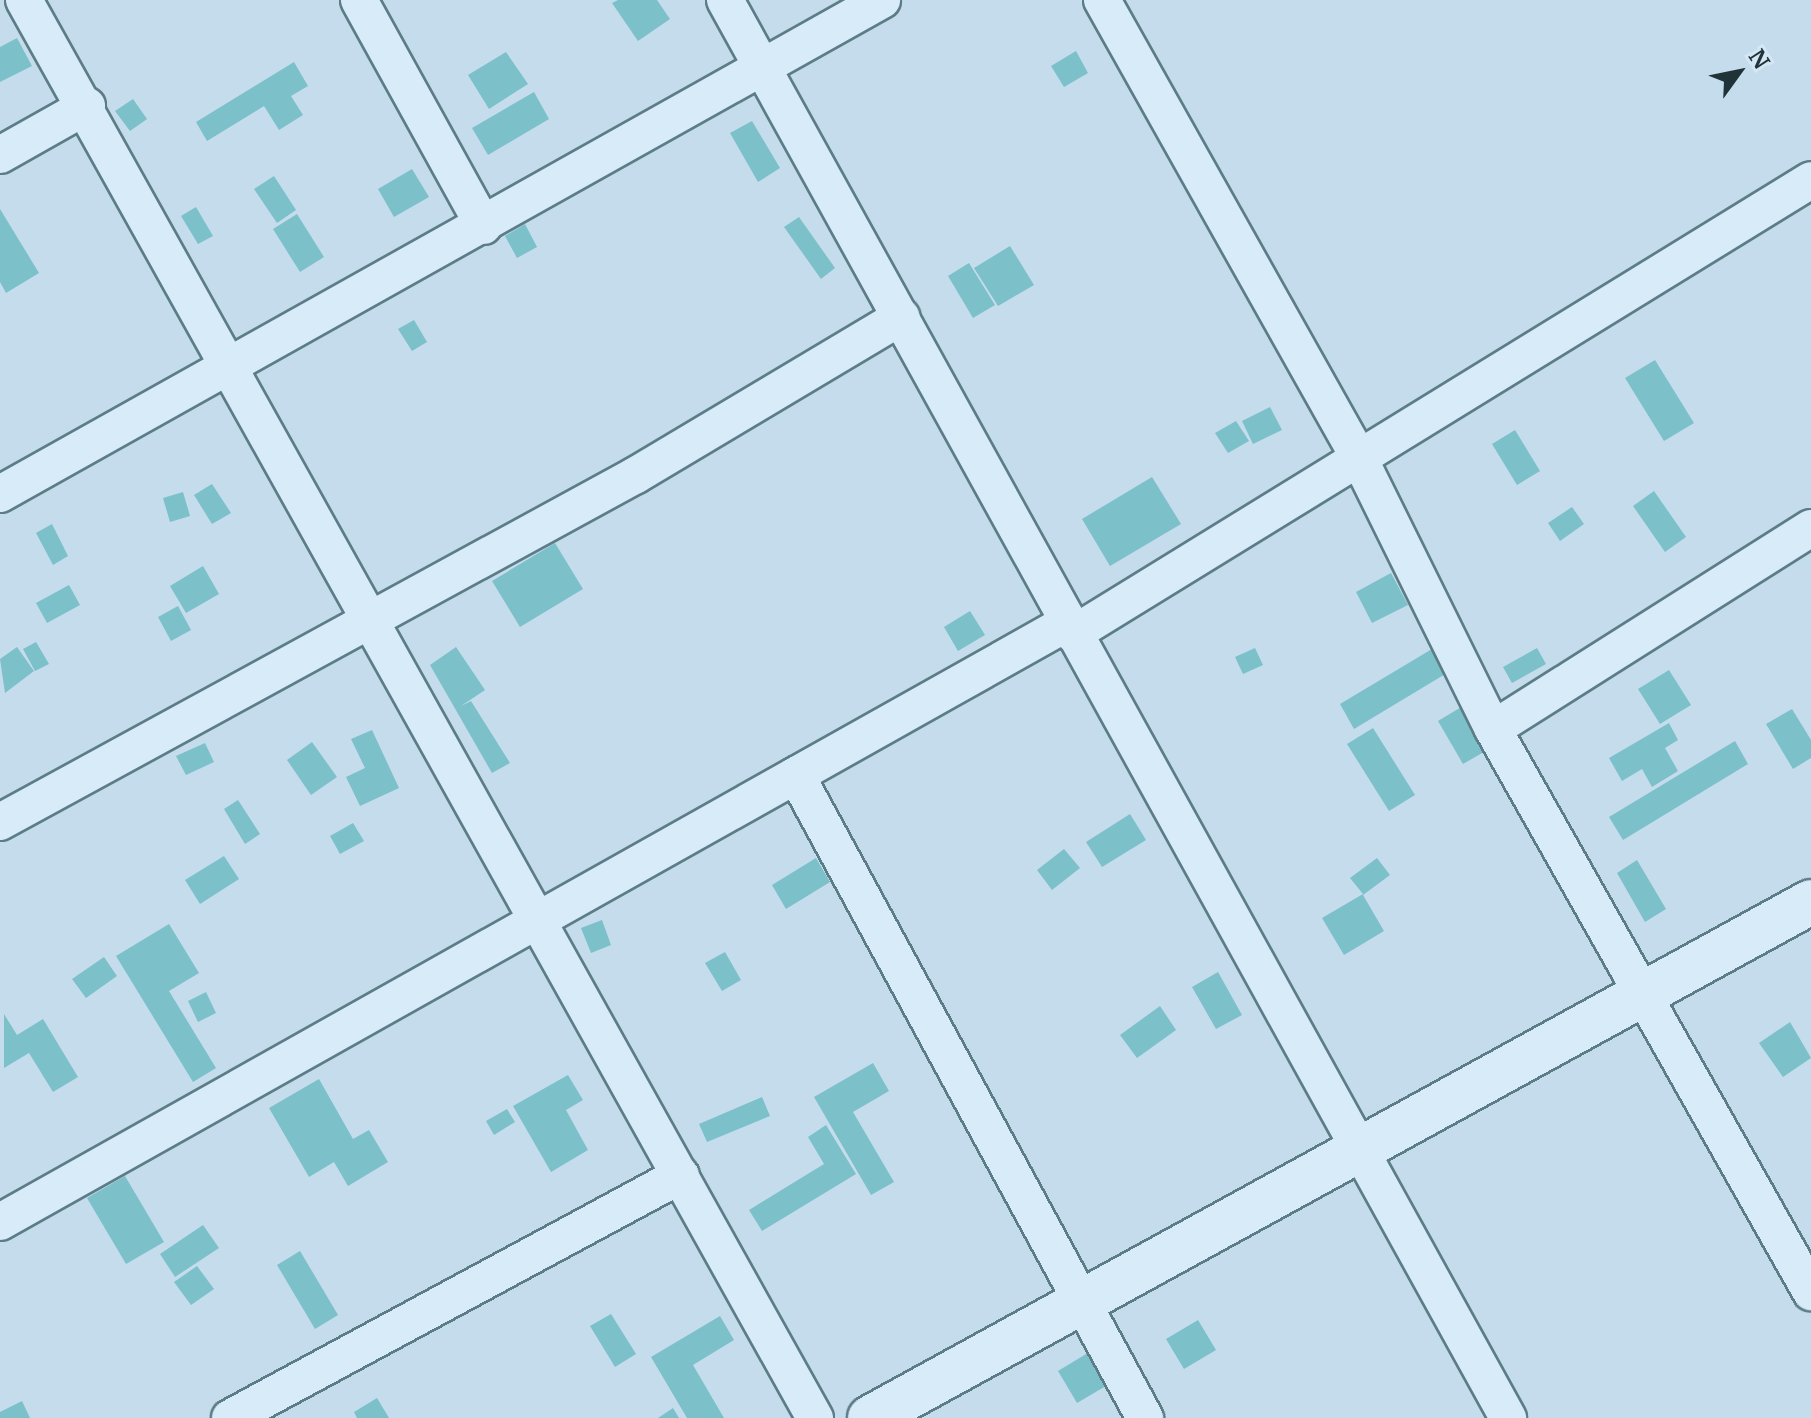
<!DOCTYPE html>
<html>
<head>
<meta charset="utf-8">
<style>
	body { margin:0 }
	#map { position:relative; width:1811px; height:1418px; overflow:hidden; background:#c5dced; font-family:Merriweather,serif }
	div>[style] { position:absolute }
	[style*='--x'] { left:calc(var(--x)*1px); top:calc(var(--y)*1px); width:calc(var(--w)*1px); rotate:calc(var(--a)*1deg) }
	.building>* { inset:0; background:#7cc0c9 }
	.roads { filter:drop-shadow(2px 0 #5c7d87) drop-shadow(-2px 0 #5c7d87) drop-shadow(0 2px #5c7d87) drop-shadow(0 -2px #5c7d87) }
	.street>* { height:36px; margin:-18px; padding:0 18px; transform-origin:18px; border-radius:18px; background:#d8ebf8 }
	.secondary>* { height:44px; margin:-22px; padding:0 22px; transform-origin:22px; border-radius:22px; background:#d8ebf8 }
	span { translate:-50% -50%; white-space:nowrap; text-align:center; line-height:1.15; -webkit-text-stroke:6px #d4e7f4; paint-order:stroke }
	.north { position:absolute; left:1699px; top:32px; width:80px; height:80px; -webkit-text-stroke:6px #d4e7f4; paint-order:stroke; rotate:57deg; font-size:22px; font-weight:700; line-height:32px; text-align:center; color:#1f3338 }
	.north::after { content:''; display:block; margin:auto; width:28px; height:36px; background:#1f3338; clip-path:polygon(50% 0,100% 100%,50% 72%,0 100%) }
</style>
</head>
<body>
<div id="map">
	<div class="building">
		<i style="clip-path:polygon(618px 0,657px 0,670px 19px,638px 41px,612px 3px)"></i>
		<i style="clip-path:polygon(17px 38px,32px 66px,0 82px,0 47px)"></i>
		<i style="clip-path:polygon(1076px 51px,1088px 73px,1064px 87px,1051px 66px)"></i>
		<i style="clip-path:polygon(506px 52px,528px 84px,489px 109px,468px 75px)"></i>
		<i style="clip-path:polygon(294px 62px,308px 86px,291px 96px,303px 115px,279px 130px,264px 106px,207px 141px,196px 122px)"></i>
		<i style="clip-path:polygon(534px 92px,549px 119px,488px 155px,472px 128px)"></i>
		<i style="clip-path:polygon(133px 99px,147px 119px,130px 131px,115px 111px)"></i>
		<i style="clip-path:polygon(752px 121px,780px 168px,758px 182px,730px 133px)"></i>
		<i style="clip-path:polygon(412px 169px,429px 197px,394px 217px,378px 189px)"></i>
		<i style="clip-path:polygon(274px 176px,296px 210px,277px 223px,254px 189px)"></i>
		<i style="clip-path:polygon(196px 207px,213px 236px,198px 244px,181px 216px)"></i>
		<i style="clip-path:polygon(0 209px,39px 273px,6px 293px,0 282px)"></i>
		<i style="clip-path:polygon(297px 214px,324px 257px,300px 272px,273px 229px)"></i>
		<i style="clip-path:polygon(799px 217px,835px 268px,821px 279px,784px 227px)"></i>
		<i style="clip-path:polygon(525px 224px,537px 247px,517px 258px,505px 236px)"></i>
		<i style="clip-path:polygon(1010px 246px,1034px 285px,998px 306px,974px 268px)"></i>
		<i style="clip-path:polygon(969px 263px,995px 305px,973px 318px,948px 276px)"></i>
		<i style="clip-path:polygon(414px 320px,427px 342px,412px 351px,398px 329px)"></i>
		<i style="clip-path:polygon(1655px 360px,1694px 423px,1664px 441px,1625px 378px)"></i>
		<i style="clip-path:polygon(1270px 407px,1282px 430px,1253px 444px,1242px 421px)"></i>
		<i style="clip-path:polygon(1236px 421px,1249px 441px,1228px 453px,1215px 433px)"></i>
		<i style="clip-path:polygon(1515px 430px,1540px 471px,1517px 485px,1492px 444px)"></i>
		<i style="clip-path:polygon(1152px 477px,1181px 524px,1110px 566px,1082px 519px)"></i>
		<i style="clip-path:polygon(212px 484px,231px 513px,212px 524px,194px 495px)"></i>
		<i style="clip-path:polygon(1654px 491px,1686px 537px,1665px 552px,1633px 506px)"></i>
		<i style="clip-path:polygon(183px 492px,190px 516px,170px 522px,163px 498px)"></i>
		<i style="clip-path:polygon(1572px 507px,1584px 524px,1560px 541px,1548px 523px)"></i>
		<i style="clip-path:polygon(52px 524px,68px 556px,53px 565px,36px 533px)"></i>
		<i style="clip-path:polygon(555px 543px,583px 589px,520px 627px,492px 581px)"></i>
		<i style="clip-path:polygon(203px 566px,219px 594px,186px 613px,170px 586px)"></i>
		<i style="clip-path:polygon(1391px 573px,1408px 605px,1372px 623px,1356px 592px)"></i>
		<i style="clip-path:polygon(69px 585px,80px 605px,47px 623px,36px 603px)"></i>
		<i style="clip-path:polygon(178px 606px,191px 630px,171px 641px,158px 617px)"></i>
		<i style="clip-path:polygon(970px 611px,985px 635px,958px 651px,944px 627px)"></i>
		<i style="clip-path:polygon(36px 642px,49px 664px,35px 671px,23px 649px)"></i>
		<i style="clip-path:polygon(17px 647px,34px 671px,5px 693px,0 659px)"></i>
		<i style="clip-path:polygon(456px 647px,485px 690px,461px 706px,471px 701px,510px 763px,492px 773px,430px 665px)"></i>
		<i style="clip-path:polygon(1255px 648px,1263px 665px,1243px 674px,1235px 657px)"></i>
		<i style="clip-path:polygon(1537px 648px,1546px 664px,1512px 683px,1503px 667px)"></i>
		<i style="clip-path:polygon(1432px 649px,1447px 673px,1354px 729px,1340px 704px)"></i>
		<i style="clip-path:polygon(1669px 670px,1691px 705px,1660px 724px,1638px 689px)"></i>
		<i style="clip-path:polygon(1463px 706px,1489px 749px,1463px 764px,1438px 721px)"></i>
		<i style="clip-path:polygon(1792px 709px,1811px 740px,1811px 758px,1793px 769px,1766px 724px)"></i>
		<i style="clip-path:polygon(1669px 723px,1678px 740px,1665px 748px,1678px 771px,1652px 787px,1642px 769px,1622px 781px,1609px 758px)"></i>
		<i style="clip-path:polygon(1373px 728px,1415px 795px,1389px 811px,1347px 744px)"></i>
		<i style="clip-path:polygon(372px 730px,399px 788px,360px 806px,346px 777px,365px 768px,351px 739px)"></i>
		<i style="clip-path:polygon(1735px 741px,1748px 764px,1623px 840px,1609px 817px)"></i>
		<i style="clip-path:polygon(312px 742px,337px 777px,311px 795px,287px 760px)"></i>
		<i style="clip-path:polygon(205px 743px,214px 762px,186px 775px,176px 756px)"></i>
		<i style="clip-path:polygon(238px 800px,260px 834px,245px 844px,224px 809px)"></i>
		<i style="clip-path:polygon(1130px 814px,1146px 840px,1102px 867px,1086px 842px)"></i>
		<i style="clip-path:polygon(353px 823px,364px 841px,340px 854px,330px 836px)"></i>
		<i style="clip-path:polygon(1064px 849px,1080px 868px,1052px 890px,1037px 870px)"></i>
		<i style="clip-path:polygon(224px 856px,239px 879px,200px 904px,185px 880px)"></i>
		<i style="clip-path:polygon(816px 858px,830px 882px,786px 909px,772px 885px)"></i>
		<i style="clip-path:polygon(1377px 858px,1390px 875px,1363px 895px,1384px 931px,1344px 955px,1322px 918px,1363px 894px,1350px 878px)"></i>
		<i style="clip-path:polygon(1637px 860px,1666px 909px,1645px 922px,1617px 873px)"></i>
		<i style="clip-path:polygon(602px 920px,611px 945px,591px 953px,581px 928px)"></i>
		<i style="clip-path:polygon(169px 924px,199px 973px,169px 991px,216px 1068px,193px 1082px,116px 956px)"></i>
		<i style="clip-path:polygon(725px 952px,741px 980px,722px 991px,705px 963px)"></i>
		<i style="clip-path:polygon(104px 957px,117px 976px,86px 998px,72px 979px)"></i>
		<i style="clip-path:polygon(1218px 972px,1242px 1015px,1216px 1029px,1192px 987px)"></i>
		<i style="clip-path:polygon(206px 992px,216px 1013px,198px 1022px,188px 1001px)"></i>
		<i style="clip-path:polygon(1160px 1006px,1176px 1030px,1137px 1058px,1120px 1035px)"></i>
		<i style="clip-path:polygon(4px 1014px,17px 1035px,43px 1019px,78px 1077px,53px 1092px,29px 1053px,4px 1068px)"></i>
		<i style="clip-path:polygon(1790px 1022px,1811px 1058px,1783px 1077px,1759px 1043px)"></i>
		<i style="clip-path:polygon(873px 1063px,889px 1091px,853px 1112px,894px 1182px,871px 1195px,814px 1097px)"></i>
		<i style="clip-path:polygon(568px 1075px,583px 1100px,566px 1110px,588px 1150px,551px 1172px,513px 1106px)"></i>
		<i style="clip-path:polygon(319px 1079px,353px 1139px,369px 1130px,388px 1162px,348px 1186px,334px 1162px,309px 1177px,269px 1108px)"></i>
		<i style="clip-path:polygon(762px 1097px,770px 1116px,707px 1142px,699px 1124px)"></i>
		<i style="clip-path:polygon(507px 1109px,515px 1122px,494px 1135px,486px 1121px)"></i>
		<i style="clip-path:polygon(826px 1125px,856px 1174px,762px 1231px,749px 1210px,824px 1164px,808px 1137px)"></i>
		<i style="clip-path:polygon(125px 1176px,164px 1242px,126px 1264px,87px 1198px)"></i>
		<i style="clip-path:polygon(203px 1225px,219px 1248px,175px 1277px,160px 1254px)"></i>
		<i style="clip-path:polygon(300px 1251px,338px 1315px,315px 1329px,277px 1265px)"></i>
		<i style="clip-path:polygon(197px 1266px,214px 1289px,191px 1305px,174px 1282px)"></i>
		<i style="clip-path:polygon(611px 1314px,636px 1354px,615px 1367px,590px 1326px)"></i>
		<i style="clip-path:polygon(720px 1316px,734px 1340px,693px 1365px,724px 1418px,687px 1418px,651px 1357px)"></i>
		<i style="clip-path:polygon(1198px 1320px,1216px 1350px,1184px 1369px,1166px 1339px)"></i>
		<i style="clip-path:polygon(1091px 1351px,1111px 1383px,1077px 1403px,1058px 1371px)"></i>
		<i style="clip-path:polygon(377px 1398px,389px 1418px,357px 1418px,354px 1412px)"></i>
		<i style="clip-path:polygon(22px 1401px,30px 1418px,0 1418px,0 1412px)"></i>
		<i style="clip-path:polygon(673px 1408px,679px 1418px,658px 1418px)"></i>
	</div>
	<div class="roads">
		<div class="street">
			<i style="--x:24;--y:0;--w:1624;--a:60.85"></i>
			<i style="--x:359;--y:0;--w:258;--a:61.1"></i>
			<i style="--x:725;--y:0;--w:1620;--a:61.09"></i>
			<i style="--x:1102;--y:0;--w:523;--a:60.69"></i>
			<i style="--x:1358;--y:456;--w:305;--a:63.7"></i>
			<i style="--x:1493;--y:729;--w:647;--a:60.54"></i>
			<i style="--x:0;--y:155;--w:100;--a:-29.4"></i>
			<i style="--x:0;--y:494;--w:1011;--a:-29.25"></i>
			<i style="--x:1073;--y:634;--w:866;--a:-31.6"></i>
			<i style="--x:1493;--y:729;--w:376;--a:-32.3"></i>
			<i style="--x:796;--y:775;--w:732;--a:61.51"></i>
			<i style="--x:0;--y:822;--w:725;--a:-28.62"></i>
			<i style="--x:636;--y:475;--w:309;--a:-30.8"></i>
			<i style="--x:0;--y:1222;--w:1224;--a:-29.31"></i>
			<i style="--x:230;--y:1418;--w:512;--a:-28.32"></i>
		</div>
		<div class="secondary">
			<i style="--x:870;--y:1418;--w:1073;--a:-28.74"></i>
		</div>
	</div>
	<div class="north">N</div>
</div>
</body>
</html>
